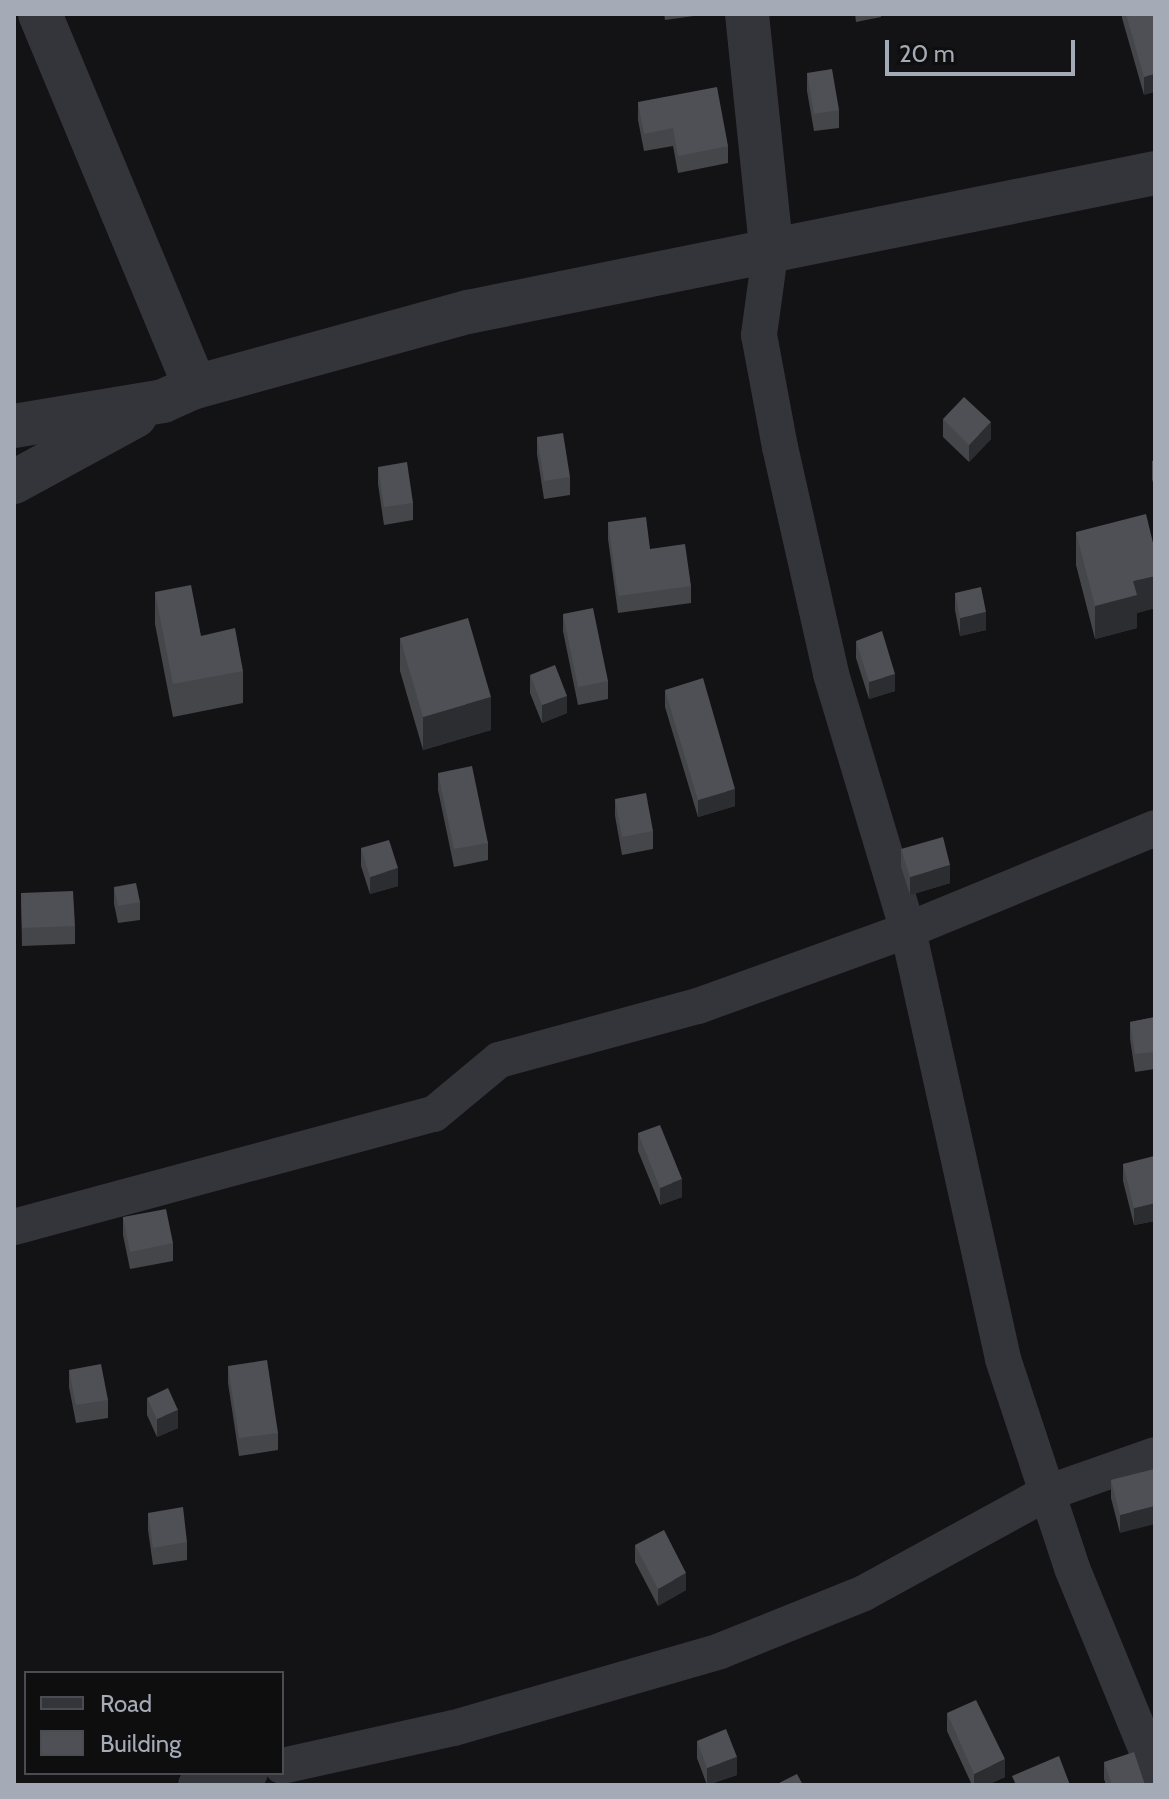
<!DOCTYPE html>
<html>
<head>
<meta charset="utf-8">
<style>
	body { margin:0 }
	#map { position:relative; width:1169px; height:1799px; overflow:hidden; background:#131315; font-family:Cabin,sans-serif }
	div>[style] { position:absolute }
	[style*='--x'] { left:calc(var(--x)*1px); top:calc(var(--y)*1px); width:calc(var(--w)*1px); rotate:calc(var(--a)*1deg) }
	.lane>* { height:36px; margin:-18px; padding:0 18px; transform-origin:18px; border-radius:18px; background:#34353a }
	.street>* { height:44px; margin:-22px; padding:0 22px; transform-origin:22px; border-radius:22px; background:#34353a }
	.wall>* { inset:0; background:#44464a }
	.shaded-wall>* { inset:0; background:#2c2d30 }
	.building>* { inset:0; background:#4f5056 }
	span { translate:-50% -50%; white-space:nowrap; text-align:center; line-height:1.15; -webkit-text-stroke:8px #0e0e0f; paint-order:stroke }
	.frame { position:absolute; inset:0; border:16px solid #a4aab6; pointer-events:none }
	.legend { position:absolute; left:24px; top:1671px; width:260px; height:104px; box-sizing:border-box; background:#0e0e0f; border:2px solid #4a4c52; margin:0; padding:10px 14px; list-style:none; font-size:24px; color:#a4aab6 }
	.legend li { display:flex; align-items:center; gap:16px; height:40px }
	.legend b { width:40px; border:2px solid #4a4c52 }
	.scale { position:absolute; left:885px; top:40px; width:190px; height:36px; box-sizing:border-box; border:4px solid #a4aab6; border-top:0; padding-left:10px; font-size:24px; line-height:28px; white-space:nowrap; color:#a4aab6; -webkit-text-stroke:6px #0e0e0f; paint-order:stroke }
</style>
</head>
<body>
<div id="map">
	<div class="lane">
		<i style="--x:771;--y:247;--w:89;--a:97.8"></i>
		<i style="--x:759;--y:335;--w:114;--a:79.4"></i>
		<i style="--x:780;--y:447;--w:233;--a:77.3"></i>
		<i style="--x:831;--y:674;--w:267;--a:73.3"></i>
		<i style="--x:908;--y:930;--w:439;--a:77.5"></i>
		<i style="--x:1003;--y:1359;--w:220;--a:71.7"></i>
		<i style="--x:1072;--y:1568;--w:218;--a:67.7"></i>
		<i style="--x:14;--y:1227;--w:435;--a:-15.1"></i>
		<i style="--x:434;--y:1114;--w:85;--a:-39.7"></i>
		<i style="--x:499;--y:1060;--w:206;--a:-15.2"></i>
		<i style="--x:698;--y:1006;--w:223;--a:-19.9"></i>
		<i style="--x:908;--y:930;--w:267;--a:-22.4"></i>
		<i style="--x:282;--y:1766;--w:176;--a:-12.5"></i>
		<i style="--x:454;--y:1728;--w:277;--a:-16.1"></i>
		<i style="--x:720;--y:1651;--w:155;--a:-21.9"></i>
		<i style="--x:864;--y:1593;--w:209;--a:-28.7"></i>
		<i style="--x:1047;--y:1493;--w:114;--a:-19.4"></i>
		<i style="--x:196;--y:1785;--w:55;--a:-12.5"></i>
	</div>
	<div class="street">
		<i style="--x:40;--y:14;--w:404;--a:67.4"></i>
		<i style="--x:747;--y:14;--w:234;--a:84.1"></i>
		<i style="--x:14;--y:426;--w:151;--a:-9.5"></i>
		<i style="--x:163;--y:401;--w:35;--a:-24"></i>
		<i style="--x:195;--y:387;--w:283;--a:-15.4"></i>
		<i style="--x:468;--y:312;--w:701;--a:-11.44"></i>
		<i style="--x:14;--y:482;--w:138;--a:-28.6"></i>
	</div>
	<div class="wall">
		<i style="clip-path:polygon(664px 14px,694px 14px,694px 16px,665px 20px)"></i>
		<i style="clip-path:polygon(855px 14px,881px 14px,881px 17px,856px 22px)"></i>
		<i style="clip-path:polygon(1122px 14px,1155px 14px,1144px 95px,1122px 18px)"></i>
		<i style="clip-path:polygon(807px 73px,839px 110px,839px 128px,814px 131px,807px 91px)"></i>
		<i style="clip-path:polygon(638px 102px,728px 146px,728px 163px,678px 173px,673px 146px,644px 151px,638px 120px)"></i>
		<i style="clip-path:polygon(943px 419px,991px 439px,969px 462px,943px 437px)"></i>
		<i style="clip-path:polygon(537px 437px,570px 477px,570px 495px,544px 499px,537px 454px)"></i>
		<i style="clip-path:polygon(1155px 460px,1155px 490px,1152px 479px,1152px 461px)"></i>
		<i style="clip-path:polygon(378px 467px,413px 503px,413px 520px,384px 525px,378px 484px)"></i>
		<i style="clip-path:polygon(608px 522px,650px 549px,691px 586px,691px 603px,618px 613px,608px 539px)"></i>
		<i style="clip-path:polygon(1076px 532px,1155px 551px,1155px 608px,1137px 613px,1137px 628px,1095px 639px,1076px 565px)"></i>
		<i style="clip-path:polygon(155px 592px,201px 636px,243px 671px,243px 703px,173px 717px,155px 624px)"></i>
		<i style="clip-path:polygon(955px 593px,986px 630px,960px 636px,955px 610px)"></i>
		<i style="clip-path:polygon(563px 614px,608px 681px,608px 699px,578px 705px,563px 631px)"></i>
		<i style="clip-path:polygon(400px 638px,491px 730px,423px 750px,400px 671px)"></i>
		<i style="clip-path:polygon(856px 641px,895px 691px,869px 699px,856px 658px)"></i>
		<i style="clip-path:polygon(530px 675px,567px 713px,542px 723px,530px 693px)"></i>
		<i style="clip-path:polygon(665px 690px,735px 806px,698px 817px,665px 707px)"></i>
		<i style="clip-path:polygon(438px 773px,488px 843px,488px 860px,454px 867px,438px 790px)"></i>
		<i style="clip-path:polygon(615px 799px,653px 831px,653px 849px,622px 855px,615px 816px)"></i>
		<i style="clip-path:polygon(361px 848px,398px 886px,370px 894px,361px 866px)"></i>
		<i style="clip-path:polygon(901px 849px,950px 883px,910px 895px,901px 867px)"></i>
		<i style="clip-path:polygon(114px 887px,140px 902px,140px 920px,118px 923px,114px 904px)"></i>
		<i style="clip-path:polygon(21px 893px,75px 926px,75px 944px,22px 946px)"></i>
		<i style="clip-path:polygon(1155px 1017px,1155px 1069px,1135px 1072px,1130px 1039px,1130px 1022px)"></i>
		<i style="clip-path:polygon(638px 1133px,682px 1197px,660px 1205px,638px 1151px)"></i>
		<i style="clip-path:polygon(1155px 1159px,1155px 1221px,1134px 1225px,1123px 1181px,1123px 1164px)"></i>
		<i style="clip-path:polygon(123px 1217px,173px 1243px,173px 1261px,130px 1269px,123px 1235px)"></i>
		<i style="clip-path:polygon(228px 1366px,278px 1433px,278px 1450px,239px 1456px,228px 1383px)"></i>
		<i style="clip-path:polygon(69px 1370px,108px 1400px,108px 1418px,76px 1423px,69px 1387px)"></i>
		<i style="clip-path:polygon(147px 1398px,178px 1428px,157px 1437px,147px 1415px)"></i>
		<i style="clip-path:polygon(1155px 1469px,1120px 1533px,1111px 1498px,1111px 1480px)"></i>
		<i style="clip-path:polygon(148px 1513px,187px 1542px,187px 1560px,153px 1565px,148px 1530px)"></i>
		<i style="clip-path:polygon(635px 1545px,686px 1590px,658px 1606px,635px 1562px)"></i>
		<i style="clip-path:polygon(947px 1713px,1005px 1777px,987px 1785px,972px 1785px,947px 1731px)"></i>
		<i style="clip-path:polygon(697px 1741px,737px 1775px,707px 1785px,697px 1758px)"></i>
		<i style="clip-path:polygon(1104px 1762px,1145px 1785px,1106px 1785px,1104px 1779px)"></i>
	</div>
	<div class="shaded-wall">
		<i style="clip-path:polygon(1155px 74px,1155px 92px,1144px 95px,1144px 77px)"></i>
		<i style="clip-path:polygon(991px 422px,991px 439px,969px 462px,969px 445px)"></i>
		<i style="clip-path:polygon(1155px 576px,1155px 608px,1137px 613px,1137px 628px,1095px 639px,1095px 606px,1133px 581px)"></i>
		<i style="clip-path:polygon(986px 612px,986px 630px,960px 636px,960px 618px)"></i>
		<i style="clip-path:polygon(895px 674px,895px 691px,869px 699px,869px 682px)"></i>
		<i style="clip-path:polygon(567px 696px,567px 713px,542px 723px,542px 705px)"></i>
		<i style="clip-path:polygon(491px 697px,491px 730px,423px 750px,423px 717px)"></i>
		<i style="clip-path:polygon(735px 789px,735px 806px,698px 817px,698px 800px)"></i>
		<i style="clip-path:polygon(950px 865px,950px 883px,910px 895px,910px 877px)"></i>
		<i style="clip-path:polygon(398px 868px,398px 886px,370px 894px,370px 877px)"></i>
		<i style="clip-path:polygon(682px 1179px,682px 1197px,660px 1205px,660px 1188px)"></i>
		<i style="clip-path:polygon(1155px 1203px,1155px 1221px,1134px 1225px,1134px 1208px)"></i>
		<i style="clip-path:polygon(178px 1410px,178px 1428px,157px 1437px,157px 1419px)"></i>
		<i style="clip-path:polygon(1155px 1506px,1155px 1524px,1120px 1533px,1120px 1515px)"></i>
		<i style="clip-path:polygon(686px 1573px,686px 1590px,658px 1606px,658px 1589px)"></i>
		<i style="clip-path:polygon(737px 1757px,737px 1775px,707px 1785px,707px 1768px)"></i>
		<i style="clip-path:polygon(1005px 1759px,1005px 1777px,987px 1785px,974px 1785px,974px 1774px)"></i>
	</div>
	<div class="building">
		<i style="clip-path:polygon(1126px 14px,1155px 14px,1155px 74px,1144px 77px)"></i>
		<i style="clip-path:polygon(832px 69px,839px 110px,814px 114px,807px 73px)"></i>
		<i style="clip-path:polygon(717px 87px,728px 146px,678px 156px,673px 128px,644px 134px,638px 102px)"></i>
		<i style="clip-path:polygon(964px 397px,991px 422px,969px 445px,943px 419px)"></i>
		<i style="clip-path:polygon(563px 433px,570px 477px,544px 481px,537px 437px)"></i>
		<i style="clip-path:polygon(407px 462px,413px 503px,384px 507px,378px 467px)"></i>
		<i style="clip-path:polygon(1146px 514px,1155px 551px,1155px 576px,1133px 581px,1137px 595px,1095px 606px,1076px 532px)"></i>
		<i style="clip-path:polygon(646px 517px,650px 549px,685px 544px,691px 586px,618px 596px,608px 522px)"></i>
		<i style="clip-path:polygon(191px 585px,201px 636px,235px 628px,243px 671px,173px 684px,155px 592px)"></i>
		<i style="clip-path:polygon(981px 587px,986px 612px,960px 618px,955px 593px)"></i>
		<i style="clip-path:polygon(593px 608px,608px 681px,578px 687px,563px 614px)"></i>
		<i style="clip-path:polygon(468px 618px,491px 697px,423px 717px,400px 638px)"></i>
		<i style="clip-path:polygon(882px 631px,895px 674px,869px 682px,856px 641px)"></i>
		<i style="clip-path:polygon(555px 665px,567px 696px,542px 705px,530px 675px)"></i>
		<i style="clip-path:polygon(703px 678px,735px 789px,698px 800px,665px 690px)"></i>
		<i style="clip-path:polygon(472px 766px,488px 843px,454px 849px,438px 773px)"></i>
		<i style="clip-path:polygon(646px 793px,653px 831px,622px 837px,615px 799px)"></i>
		<i style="clip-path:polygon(943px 837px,950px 865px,910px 877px,901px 849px)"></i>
		<i style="clip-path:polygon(389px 840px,398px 868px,370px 877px,361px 848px)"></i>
		<i style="clip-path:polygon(136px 883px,140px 902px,118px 906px,114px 887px)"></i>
		<i style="clip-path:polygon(73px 891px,75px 926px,22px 928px,21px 893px)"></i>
		<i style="clip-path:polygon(1155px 1017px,1155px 1052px,1135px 1054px,1130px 1022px)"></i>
		<i style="clip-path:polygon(660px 1125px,682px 1179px,660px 1188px,638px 1133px)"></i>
		<i style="clip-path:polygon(1154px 1156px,1155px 1203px,1134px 1208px,1123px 1164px)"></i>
		<i style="clip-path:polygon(166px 1209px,173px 1243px,130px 1252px,123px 1217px)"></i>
		<i style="clip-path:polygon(267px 1360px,278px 1433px,239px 1438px,228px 1366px)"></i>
		<i style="clip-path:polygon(101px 1364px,108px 1400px,76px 1405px,69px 1370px)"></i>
		<i style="clip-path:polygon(168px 1388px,178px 1410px,157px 1419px,147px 1398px)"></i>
		<i style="clip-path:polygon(1155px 1469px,1155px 1506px,1120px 1515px,1111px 1480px)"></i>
		<i style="clip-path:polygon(183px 1507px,187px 1542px,153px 1548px,148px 1513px)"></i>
		<i style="clip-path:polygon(664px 1530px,686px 1573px,658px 1589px,635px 1545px)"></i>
		<i style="clip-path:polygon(976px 1700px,1005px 1759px,974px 1774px,947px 1713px)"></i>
		<i style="clip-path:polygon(726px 1729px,737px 1757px,707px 1768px,697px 1741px)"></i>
		<i style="clip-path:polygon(1134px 1752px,1145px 1785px,1112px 1785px,1104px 1762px)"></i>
		<i style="clip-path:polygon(1059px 1756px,1070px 1785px,1016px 1785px,1012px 1776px)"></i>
		<i style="clip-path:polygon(797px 1774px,803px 1785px,775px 1785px)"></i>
	</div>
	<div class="frame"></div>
	<ul class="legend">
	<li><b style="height:10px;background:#34353a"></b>Road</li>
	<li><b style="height:22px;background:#4f5056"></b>Building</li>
	</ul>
	<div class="scale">20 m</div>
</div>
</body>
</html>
